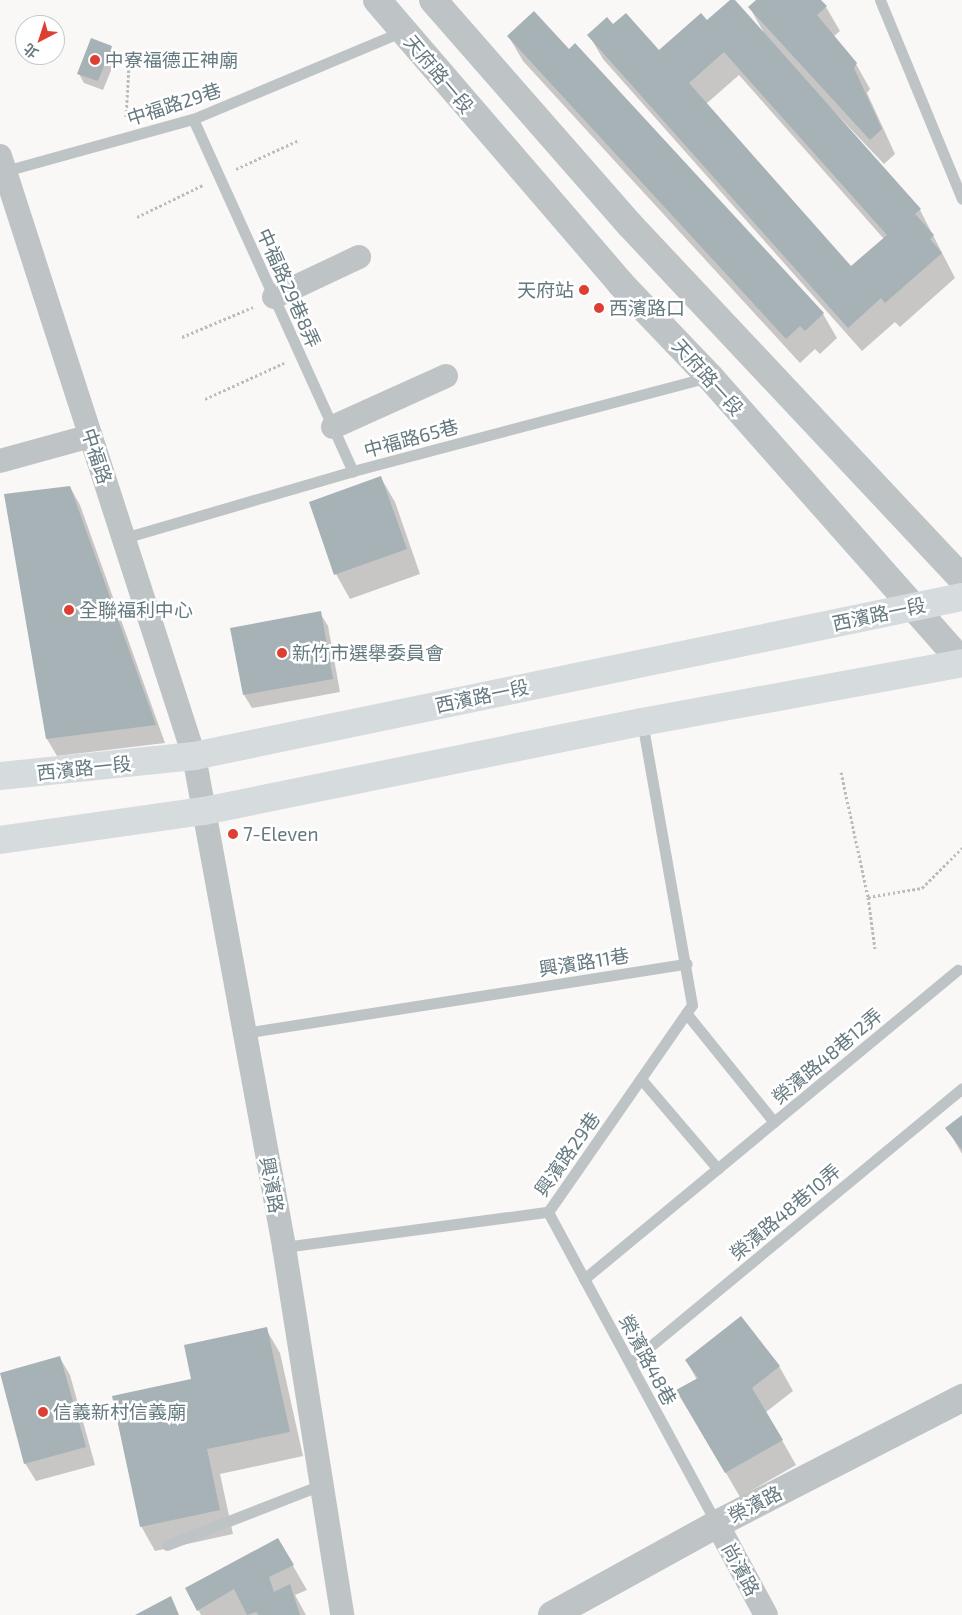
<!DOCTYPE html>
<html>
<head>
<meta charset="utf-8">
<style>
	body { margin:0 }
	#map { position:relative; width:962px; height:1615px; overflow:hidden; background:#f9f8f6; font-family:"Exo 2","Noto Sans TC",sans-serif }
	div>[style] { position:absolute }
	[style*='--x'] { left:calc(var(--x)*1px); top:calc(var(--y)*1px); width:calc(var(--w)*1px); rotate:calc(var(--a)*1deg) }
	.shadow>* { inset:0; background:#0003 }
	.building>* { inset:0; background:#a7b2b6 }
	.path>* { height:3px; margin-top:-1.5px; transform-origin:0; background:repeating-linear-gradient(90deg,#b9bdbf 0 2.5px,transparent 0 5px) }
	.service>* { height:11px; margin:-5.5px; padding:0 5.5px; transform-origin:5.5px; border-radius:5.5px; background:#bec4c6 }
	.minor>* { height:24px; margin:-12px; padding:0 12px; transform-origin:12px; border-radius:12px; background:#bec4c6 }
	.tertiary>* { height:28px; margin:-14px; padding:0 14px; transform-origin:14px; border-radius:14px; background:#bec4c6 }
	.primary>* { height:28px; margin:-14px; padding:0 14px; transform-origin:14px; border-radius:14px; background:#d6dbde }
	.dots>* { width:14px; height:14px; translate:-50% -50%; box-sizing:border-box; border:2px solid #fff; border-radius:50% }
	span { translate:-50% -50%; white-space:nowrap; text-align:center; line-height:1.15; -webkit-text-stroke:5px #fff; paint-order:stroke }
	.poi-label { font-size:19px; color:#657980 }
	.left { translate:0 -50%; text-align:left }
	.right { translate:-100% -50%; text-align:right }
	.street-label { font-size:19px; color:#657980 }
	.north { position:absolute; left:15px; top:15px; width:50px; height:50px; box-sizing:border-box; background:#fff; border:1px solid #c1c9cc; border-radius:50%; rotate:220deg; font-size:14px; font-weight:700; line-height:20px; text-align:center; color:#657980 }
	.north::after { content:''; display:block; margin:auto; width:18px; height:22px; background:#dd3f32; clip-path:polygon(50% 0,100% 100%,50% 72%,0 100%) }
</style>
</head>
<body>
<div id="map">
	<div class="shadow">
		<i style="clip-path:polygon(evenodd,731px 0,764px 33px,750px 8px,758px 0,819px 0,826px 7px,840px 31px,833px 37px,856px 64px,870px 89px,867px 93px,895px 154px,884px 164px,806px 82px,920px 210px,955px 278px,900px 327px,895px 322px,862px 351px,603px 59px,589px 35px,613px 26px,658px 52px,707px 22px,731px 0,739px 75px,884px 239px,851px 267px,706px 104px,739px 75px)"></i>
		<i style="clip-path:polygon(509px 37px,569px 50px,575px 45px,823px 314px,837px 338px,820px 354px,815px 349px,800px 363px,523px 61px)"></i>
		<i style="clip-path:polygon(111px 47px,117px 56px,103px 90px,84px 83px,79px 74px)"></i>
		<i style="clip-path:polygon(381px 478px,395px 502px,420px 574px,350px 599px,336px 574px)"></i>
		<i style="clip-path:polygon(70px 487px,80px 505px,165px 743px,57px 756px,47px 739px)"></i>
		<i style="clip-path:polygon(320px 613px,328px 626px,340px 692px,252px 708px,244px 695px)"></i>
		<i style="clip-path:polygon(962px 1117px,962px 1154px,947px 1128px)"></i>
		<i style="clip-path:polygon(266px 1329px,280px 1353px,303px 1456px,220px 1474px,233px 1534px,155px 1551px,141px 1526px,193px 1380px)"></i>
		<i style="clip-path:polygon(60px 1358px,70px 1375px,95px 1465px,36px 1481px,25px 1463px)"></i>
		<i style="clip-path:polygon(686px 1360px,779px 1366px,793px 1391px,766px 1412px,796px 1465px,740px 1497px,678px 1391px,697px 1380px)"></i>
		<i style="clip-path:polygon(278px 1540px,307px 1590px,295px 1595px,306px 1615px,201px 1615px,187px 1589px)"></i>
	</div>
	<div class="building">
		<i style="clip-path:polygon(evenodd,730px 0,735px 0,921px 209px,915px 214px,934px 235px,930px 239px,942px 253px,885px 303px,881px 298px,848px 328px,587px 35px,607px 17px,613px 24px,626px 13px,659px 50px,701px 13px,707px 20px,730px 0,724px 52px,887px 235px,851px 266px,689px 83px,724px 52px)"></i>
		<i style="clip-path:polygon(756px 0,821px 0,827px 6px,817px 15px,857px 63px,854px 68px,882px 129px,870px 140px,748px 7px)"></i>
		<i style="clip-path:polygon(534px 11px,569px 49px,575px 43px,824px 313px,805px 331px,800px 326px,786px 339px,507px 36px)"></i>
		<i style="clip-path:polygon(91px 38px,112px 46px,98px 81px,77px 74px)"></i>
		<i style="clip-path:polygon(381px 476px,407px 549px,334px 575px,309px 502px)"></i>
		<i style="clip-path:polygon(70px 486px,156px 725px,46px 739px,4px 494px)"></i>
		<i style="clip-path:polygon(321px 611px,333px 679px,243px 695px,230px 628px)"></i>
		<i style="clip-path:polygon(962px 1115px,962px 1150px,945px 1128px)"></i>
		<i style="clip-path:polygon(741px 1316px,780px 1366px,752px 1388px,783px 1440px,725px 1473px,676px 1390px,698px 1378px,685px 1360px)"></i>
		<i style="clip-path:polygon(267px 1327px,290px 1432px,207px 1449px,220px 1510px,140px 1527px,112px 1396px,191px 1379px,184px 1345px)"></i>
		<i style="clip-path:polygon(60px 1356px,86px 1447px,24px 1464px,0 1373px)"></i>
		<i style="clip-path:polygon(278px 1538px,294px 1565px,269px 1577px,274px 1592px,290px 1584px,300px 1615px,259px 1615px,256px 1612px,247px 1615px,234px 1589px,197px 1611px,185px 1588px)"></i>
		<i style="clip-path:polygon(171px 1596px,179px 1615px,135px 1615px)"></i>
	</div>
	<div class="path">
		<i style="--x:126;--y:117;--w:69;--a:-86.7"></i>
		<i style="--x:236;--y:169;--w:69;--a:-24.7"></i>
		<i style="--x:137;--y:217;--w:73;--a:-25.9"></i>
		<i style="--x:182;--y:337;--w:77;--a:-22.9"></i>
		<i style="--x:205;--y:399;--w:87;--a:-24.5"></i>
		<i style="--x:841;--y:772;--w:128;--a:77.8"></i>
		<i style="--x:868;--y:897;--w:52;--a:82.3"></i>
		<i style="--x:868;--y:897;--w:55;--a:-9.5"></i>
		<i style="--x:922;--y:888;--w:57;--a:-45"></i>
	</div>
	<div class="service">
		<i style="--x:880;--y:0;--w:215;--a:67.6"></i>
		<i style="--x:193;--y:119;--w:387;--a:65.6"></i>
		<i style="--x:5;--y:171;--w:195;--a:-15.5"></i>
		<i style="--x:193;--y:119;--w:228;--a:-22.7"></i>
		<i style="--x:124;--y:538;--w:239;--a:-16.3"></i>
		<i style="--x:353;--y:471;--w:367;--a:-14.8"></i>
		<i style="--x:686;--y:1013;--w:140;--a:51.1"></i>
		<i style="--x:244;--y:1033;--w:448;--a:-8.9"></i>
		<i style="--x:641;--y:1079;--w:118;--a:49.5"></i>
		<i style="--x:548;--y:1212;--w:355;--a:61.6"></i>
		<i style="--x:284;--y:1247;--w:266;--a:-7.6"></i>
		<i style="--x:548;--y:1212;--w:252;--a:-55.2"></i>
		<i style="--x:692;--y:1005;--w:287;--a:-100"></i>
		<i style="--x:584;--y:1279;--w:485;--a:-39.6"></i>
		<i style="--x:630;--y:1363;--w:431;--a:-39.6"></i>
		<i style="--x:167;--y:1545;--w:165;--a:-21.3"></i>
	</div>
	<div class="minor">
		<i style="--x:0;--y:156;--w:631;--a:72.08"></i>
		<i style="--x:194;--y:756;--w:499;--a:79.6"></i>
		<i style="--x:284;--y:1247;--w:373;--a:81"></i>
		<i style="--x:274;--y:297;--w:94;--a:-25.2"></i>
		<i style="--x:333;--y:427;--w:124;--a:-24.3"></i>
		<i style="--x:0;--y:461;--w:94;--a:-15.4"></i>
		<i style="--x:717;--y:1524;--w:103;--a:61.7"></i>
	</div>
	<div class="tertiary">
		<i style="--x:377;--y:0;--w:374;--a:49.3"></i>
		<i style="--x:621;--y:284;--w:129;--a:46.3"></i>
		<i style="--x:710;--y:377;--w:380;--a:48.5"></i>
		<i style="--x:433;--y:0;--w:299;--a:48.8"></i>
		<i style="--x:630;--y:225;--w:485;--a:46.8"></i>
		<i style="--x:552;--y:1615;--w:188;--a:-28.9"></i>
		<i style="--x:717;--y:1524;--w:276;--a:-27.2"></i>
	</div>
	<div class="primary">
		<i style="--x:0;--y:776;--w:195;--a:-5.9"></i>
		<i style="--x:194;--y:756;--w:784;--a:-11.7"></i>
		<i style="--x:0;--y:840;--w:206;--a:-8.1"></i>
		<i style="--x:204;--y:811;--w:447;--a:-11.5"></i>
		<i style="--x:642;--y:722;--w:325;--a:-10.4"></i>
	</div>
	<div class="dots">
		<i style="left:95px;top:60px;background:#dd3f32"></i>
		<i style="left:584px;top:290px;background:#dd3f32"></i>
		<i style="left:599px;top:308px;background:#dd3f32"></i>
		<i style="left:69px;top:610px;background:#dd3f32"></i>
		<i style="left:282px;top:653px;background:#dd3f32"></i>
		<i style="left:233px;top:834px;background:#dd3f32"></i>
		<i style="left:43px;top:1412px;background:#dd3f32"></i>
	</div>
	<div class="poi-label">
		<span class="left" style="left:105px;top:60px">中寮福德正神廟</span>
		<span class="right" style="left:574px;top:290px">天府站</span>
		<span class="left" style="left:609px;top:308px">西濱路口</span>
		<span class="left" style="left:79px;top:610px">全聯福利中心</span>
		<span class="left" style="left:292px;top:653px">新竹市選舉委員會</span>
		<span class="left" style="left:243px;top:834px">7-Eleven</span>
		<span class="left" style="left:53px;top:1412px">信義新村信義廟</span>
	</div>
	<div class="street-label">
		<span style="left:439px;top:74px;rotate:50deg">天府路一段</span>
		<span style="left:174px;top:104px;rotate:-18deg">中福路29巷</span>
		<span style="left:289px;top:288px;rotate:66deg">中福路29巷8弄</span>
		<span style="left:708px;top:377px;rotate:48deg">天府路一段</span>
		<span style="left:411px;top:438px;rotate:-15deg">中福路65巷</span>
		<span style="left:97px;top:456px;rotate:72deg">中福路</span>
		<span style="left:879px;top:614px;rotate:-12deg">西濱路一段</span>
		<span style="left:482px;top:696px;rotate:-12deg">西濱路一段</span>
		<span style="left:84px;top:768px;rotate:-6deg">西濱路一段</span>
		<span style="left:584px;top:962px;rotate:-9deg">興濱路11巷</span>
		<span style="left:827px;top:1056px;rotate:-40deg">榮濱路48巷12弄</span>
		<span style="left:567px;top:1154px;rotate:-55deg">興濱路29巷</span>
		<span style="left:272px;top:1185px;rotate:80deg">興濱路</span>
		<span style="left:785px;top:1212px;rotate:-40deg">榮濱路48巷10弄</span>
		<span style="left:648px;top:1360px;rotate:62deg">榮濱路48巷</span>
		<span style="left:755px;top:1504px;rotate:-27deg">榮濱路</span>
		<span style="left:741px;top:1569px;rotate:62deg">尚濱路</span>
	</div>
	<div class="north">北</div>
</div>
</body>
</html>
